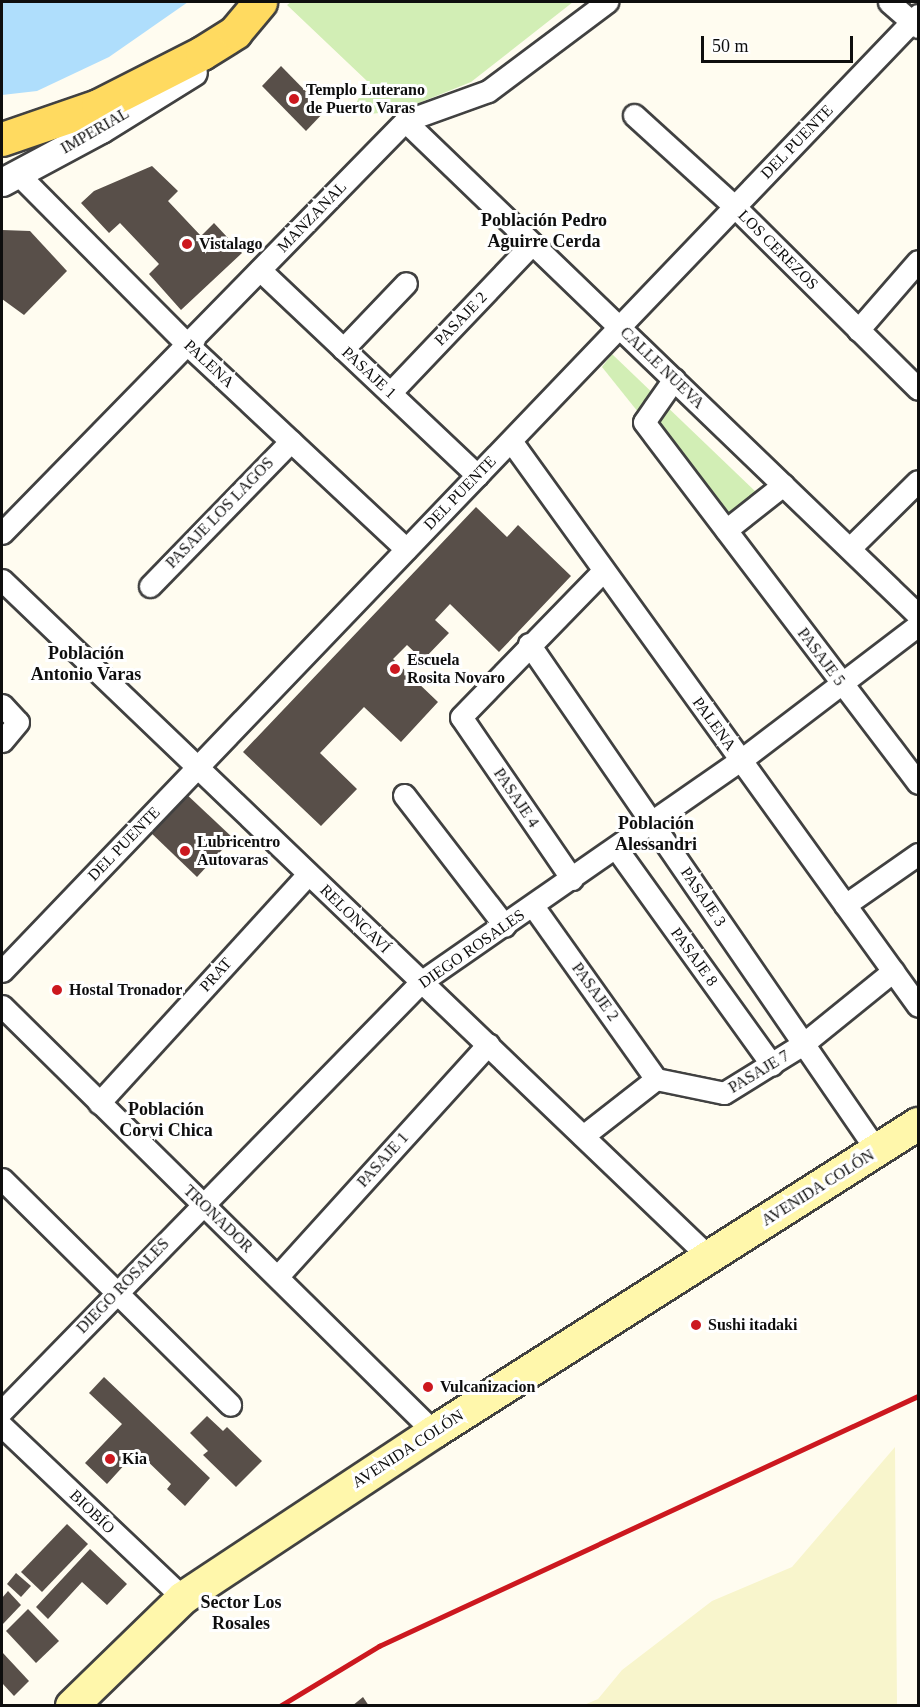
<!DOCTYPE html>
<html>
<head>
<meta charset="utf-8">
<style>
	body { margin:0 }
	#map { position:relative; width:920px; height:1707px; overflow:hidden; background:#fffcf0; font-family:"Times New Roman",serif }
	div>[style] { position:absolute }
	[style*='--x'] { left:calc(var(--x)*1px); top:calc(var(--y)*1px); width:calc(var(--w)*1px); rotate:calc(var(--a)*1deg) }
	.farmland>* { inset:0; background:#f8f5cc }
	.green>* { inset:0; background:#d2eeb5 }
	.water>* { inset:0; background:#afdefc }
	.building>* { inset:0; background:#584f49 }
	.roads { filter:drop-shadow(2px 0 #414141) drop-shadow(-2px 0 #414141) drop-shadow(0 2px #414141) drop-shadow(0 -2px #414141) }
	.minor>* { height:21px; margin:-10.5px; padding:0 10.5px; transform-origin:10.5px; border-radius:10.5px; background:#fff }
	.tertiary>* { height:27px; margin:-13.5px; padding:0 13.5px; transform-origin:13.5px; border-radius:13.5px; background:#fff }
	.secondary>* { height:32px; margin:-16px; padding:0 16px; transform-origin:16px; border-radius:16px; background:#fff7ab }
	.primary>* { height:33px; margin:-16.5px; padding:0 16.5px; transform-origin:16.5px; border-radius:16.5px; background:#ffda60 }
	.rail>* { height:4.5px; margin:-2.25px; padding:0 2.25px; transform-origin:2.25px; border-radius:2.25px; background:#cc181f }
	.dots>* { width:16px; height:16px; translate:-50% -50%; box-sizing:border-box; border:3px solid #fff; border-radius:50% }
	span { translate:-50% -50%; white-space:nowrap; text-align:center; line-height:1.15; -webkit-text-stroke:6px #fff; paint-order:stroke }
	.poi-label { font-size:16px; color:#0e0e0e; font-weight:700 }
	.left { translate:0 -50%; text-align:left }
	.street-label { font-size:16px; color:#0e0e0e }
	.neighbourhood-label { font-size:18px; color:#0e0e0e; font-weight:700 }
	.frame { position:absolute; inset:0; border:3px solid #0e0e0e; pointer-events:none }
	.scale { position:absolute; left:701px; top:36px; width:152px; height:27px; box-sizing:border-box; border:3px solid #0e0e0e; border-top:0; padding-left:8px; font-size:18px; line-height:21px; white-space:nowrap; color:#0e0e0e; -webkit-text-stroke:4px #fff; paint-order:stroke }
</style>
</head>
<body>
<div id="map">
	<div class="farmland">
		<i style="clip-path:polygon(895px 1447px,897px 1705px,584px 1705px,598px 1699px,622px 1670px,712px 1601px,792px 1567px)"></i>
	</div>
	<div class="green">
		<i style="clip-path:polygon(291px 2px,573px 2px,471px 82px,399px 111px,350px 116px,367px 81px,287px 5px)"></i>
		<i style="clip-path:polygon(612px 354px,757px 493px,722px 517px,602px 367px)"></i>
	</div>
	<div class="water">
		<i style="clip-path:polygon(2px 2px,188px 2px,109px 57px,37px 91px,2px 95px)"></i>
	</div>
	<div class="building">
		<i style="clip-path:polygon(281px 66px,325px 111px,306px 131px,262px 86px)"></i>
		<i style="clip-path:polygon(152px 166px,178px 191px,168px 201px,201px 236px,214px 223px,242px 253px,181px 310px,149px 274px,159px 264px,120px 223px,109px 233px,81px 203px,94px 191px)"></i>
		<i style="clip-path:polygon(2px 230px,30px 231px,67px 271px,24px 315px,2px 299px)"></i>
		<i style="clip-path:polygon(476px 507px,507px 537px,518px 525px,571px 576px,499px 652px,450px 604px,435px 620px,449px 633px,423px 660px,407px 645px,393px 659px,438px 702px,401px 742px,364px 707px,320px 753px,357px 789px,321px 826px,243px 752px)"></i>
		<i style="clip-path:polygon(183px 791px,233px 838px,197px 877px,147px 829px)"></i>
		<i style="clip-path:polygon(104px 1377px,210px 1478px,185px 1506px,167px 1489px,171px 1484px,137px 1451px,107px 1484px,85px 1463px,122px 1424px,89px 1393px)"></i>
		<i style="clip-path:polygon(207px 1416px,223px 1431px,227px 1427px,262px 1461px,236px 1487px,203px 1455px,208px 1451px,190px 1433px)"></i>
		<i style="clip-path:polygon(67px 1524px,88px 1544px,42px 1592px,21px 1572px)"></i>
		<i style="clip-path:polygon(90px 1549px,127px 1584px,107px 1605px,82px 1582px,48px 1619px,36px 1607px)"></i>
		<i style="clip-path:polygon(16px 1573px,31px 1586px,21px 1597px,7px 1584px)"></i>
		<i style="clip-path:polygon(8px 1591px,21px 1605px,2px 1625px,2px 1598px)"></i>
		<i style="clip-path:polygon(28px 1609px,59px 1641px,36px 1663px,6px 1631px)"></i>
		<i style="clip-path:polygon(2px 1652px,29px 1681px,14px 1696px,2px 1683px)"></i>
		<i style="clip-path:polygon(363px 1697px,369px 1706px,352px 1706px)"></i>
	</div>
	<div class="roads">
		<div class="minor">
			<i style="--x:889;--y:2;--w:38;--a:41"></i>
			<i style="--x:634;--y:115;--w:137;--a:42.3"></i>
			<i style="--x:735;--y:207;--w:258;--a:44.8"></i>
			<i style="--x:405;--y:121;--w:712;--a:43.92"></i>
			<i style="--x:18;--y:174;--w:240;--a:45.2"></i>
			<i style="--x:187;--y:344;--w:300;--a:43.1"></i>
			<i style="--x:260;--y:270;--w:299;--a:43.4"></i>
			<i style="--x:858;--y:330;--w:91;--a:-49"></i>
			<i style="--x:343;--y:349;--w:91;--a:-46.3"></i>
			<i style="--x:674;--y:379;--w:52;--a:124.9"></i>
			<i style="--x:644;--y:422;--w:453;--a:52.8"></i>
			<i style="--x:390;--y:393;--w:206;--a:-46.4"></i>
			<i style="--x:511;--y:441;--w:696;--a:54.23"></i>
			<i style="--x:726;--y:530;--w:73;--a:-38.3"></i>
			<i style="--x:2;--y:533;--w:576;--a:-45.63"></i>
			<i style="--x:405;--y:121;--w:88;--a:-19.9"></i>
			<i style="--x:488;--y:91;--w:149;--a:-36.8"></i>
			<i style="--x:850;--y:548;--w:95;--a:-44.6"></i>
			<i style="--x:2;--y:580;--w:979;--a:43.76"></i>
			<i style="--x:150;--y:586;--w:202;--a:-45.8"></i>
			<i style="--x:529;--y:644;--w:615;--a:55.53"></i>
			<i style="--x:2;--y:705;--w:23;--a:47"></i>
			<i style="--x:18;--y:722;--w:25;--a:130"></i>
			<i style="--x:404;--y:795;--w:165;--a:52.4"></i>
			<i style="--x:616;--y:848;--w:267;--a:54.3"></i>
			<i style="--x:572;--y:879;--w:196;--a:-124.4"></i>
			<i style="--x:461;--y:717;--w:204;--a:-45.8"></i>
			<i style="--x:845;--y:905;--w:89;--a:-34.9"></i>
			<i style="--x:533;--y:906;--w:212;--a:54.6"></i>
			<i style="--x:2;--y:971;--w:1324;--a:-46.22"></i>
			<i style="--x:2;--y:1006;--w:607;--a:44.6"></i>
			<i style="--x:99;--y:1103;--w:310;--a:-47.6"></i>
			<i style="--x:583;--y:1136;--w:93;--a:-38"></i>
			<i style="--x:656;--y:1079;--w:69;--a:11.6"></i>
			<i style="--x:724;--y:1093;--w:93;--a:-31.8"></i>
			<i style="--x:803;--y:1044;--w:116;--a:-39"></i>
			<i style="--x:2;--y:1179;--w:321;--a:44.7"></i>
			<i style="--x:278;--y:1276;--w:313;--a:-47.8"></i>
			<i style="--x:2;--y:1411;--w:600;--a:-45.68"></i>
			<i style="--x:421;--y:982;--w:389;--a:-34.8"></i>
			<i style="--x:741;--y:760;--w:223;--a:-37.3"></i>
			<i style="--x:2;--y:1426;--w:250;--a:43.5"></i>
		</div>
		<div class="tertiary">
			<i style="--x:2;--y:182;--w:112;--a:-28.2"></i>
			<i style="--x:101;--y:129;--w:108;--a:-31.8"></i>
		</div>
		<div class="secondary">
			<i style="--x:72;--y:1706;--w:155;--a:-44.2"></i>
			<i style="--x:183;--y:1598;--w:301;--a:-33.5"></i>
			<i style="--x:434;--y:1432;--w:574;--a:-32.47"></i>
		</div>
		<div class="primary">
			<i style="--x:2;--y:139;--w:102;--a:-19"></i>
			<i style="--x:98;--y:106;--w:117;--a:-27"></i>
			<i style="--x:202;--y:53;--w:39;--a:-32"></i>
			<i style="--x:235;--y:32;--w:39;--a:-50"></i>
		</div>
	</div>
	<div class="rail">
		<i style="--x:280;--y:1706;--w:116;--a:-31.2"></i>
		<i style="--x:379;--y:1646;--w:594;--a:-24.88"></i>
	</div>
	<div class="dots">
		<i style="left:294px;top:99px;background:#cc181f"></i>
		<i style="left:187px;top:244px;background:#cc181f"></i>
		<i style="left:395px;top:669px;background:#cc181f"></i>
		<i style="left:185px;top:851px;background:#cc181f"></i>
		<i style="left:57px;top:990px;background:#cc181f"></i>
		<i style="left:696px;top:1325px;background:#cc181f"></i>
		<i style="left:428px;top:1387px;background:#cc181f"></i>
		<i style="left:110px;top:1459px;background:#cc181f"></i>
	</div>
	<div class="poi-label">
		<span class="left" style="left:306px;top:99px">Templo Luterano<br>de Puerto Varas</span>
		<span class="left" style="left:199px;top:244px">Vistalago</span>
		<span class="left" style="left:407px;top:669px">Escuela<br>Rosita Novaro</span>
		<span class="left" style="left:197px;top:851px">Lubricentro<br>Autovaras</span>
		<span class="left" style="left:69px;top:990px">Hostal Tronador</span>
		<span class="left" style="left:708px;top:1325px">Sushi itadaki</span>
		<span class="left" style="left:440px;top:1387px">Vulcanizacion</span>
		<span class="left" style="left:122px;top:1459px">Kia</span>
	</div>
	<div class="street-label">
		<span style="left:95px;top:131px;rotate:-30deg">IMPERIAL</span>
		<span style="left:797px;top:142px;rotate:-46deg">DEL PUENTE</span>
		<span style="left:312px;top:217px;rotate:-46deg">MANZANAL</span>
		<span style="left:778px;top:250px;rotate:45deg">LOS CEREZOS</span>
		<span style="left:461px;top:319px;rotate:-46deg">PASAJE 2</span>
		<span style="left:209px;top:364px;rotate:43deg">PALENA</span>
		<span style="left:662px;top:368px;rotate:44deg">CALLE NUEVA</span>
		<span style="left:369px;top:373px;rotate:43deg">PASAJE 1</span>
		<span style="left:460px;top:493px;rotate:-46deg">DEL PUENTE</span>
		<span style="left:220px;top:513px;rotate:-46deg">PASAJE LOS LAGOS</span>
		<span style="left:821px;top:657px;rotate:53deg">PASAJE 5</span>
		<span style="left:714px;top:724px;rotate:54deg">PALENA</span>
		<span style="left:516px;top:798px;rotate:56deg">PASAJE 4</span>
		<span style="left:124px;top:844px;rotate:-46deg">DEL PUENTE</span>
		<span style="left:703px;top:897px;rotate:56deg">PASAJE 3</span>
		<span style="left:355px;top:919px;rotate:44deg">RELONCAVÍ</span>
		<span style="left:472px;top:949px;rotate:-35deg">DIEGO ROSALES</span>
		<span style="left:694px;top:957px;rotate:54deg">PASAJE 8</span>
		<span style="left:216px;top:975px;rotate:-48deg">PRAT</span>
		<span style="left:595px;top:992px;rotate:54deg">PASAJE 2</span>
		<span style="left:759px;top:1072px;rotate:-31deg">PASAJE 7</span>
		<span style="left:383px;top:1160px;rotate:-48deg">PASAJE 1</span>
		<span style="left:818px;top:1188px;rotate:-32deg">AVENIDA COLÓN</span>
		<span style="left:218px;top:1219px;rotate:44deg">TRONADOR</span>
		<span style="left:123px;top:1286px;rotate:-46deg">DIEGO ROSALES</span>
		<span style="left:408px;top:1449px;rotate:-33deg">AVENIDA COLÓN</span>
		<span style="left:92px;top:1512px;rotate:44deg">BIOBÍO</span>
	</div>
	<div class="neighbourhood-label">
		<span style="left:544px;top:231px">Población Pedro<br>Aguirre Cerda</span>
		<span style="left:86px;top:664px">Población<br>Antonio Varas</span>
		<span style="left:656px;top:834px">Población<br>Alessandri</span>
		<span style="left:166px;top:1120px">Población<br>Corvi Chica</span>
		<span style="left:241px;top:1613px">Sector Los<br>Rosales</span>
	</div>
	<div class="frame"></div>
	<div class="scale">50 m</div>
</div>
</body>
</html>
